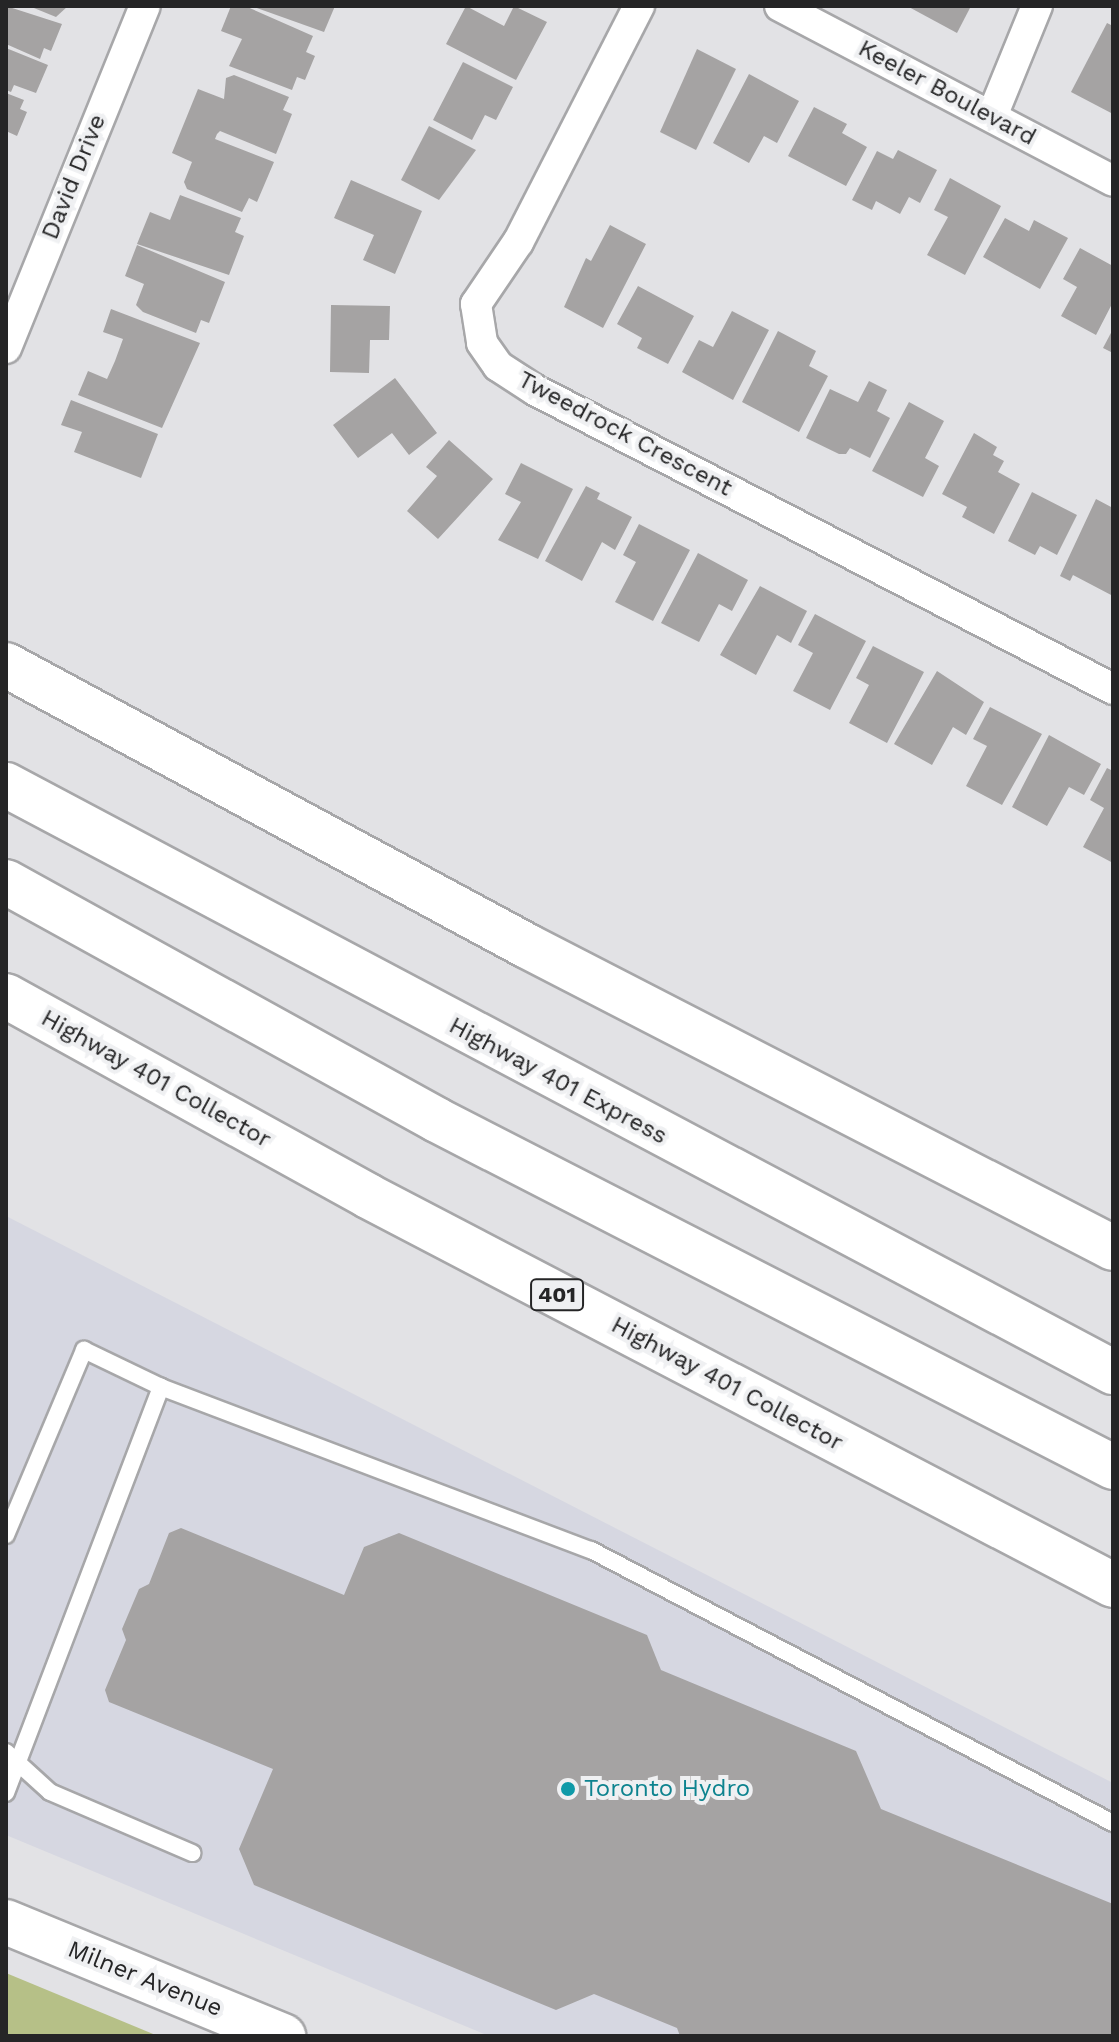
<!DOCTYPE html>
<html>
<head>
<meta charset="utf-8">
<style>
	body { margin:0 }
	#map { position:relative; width:1119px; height:2042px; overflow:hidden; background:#e2e2e5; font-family:"Work Sans",sans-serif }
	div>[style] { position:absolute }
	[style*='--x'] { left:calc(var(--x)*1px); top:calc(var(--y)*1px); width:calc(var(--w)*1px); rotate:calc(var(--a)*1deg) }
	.built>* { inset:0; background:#d6d7e1 }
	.green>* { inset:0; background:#b6c087 }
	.building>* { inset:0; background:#a5a3a3 }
	.roads { filter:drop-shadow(2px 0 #a7a7a9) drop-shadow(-2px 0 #a7a7a9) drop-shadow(0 2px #a7a7a9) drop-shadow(0 -2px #a7a7a9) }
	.lane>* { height:16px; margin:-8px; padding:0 8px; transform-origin:8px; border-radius:8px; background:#fff }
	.street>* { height:30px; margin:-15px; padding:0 15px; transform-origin:15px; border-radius:15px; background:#fff }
	.secondary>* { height:44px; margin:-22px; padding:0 22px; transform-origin:22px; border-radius:22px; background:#fff }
	.highway>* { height:44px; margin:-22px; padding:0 22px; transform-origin:22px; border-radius:22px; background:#fff }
	.dots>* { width:22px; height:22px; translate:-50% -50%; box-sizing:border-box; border:4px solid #eff0f2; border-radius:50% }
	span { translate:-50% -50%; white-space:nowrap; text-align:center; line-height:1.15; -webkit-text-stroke:8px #eff0f2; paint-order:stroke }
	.shield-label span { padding:2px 6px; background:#eff0f2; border:2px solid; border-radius:6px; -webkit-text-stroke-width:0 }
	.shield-label { font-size:22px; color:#252526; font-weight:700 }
	.street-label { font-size:24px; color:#252526 }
	.culture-label { font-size:24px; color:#0d838f }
	.left { translate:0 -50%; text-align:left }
	.frame { position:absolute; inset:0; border:8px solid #252526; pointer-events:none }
</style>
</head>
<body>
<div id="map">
	<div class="built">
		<i style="clip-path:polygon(6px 1216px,1113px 1783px,1113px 2036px,489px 2036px,6px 1835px)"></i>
	</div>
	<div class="green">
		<i style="clip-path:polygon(6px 1973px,158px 2036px,6px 2036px)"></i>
	</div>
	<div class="building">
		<i style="clip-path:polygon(6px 6px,62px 24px,51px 51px,44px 48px,40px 59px,6px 44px)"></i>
		<i style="clip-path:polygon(29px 6px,68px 6px,56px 17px)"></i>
		<i style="clip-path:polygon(231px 6px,245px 6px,313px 36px,306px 52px,315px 56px,305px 80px,297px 77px,292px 90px,229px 66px,242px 39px,221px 31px)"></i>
		<i style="clip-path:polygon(251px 6px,335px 6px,324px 32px)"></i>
		<i style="clip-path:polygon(466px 6px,504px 26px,514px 6px,547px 22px,516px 80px,446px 44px)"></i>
		<i style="clip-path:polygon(907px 6px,971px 6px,957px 33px)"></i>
		<i style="clip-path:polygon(1107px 23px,1113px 26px,1113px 114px,1071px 92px)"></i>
		<i style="clip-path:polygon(6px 48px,48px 65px,36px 93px,14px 85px,11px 92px,6px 90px)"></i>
		<i style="clip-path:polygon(697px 49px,736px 69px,696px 150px,660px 132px)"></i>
		<i style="clip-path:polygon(463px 62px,513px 87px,496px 120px,485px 115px,472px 140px,433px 120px)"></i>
		<i style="clip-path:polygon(749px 74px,799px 101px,777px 143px,764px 136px,749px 163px,713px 143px)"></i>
		<i style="clip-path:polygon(234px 75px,289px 97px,283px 110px,292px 114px,276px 154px,220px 131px,217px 134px,215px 139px,274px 162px,257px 202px,249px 198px,242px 212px,187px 189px,184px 182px,192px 162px,172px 153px,198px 89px,224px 99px,226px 78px)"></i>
		<i style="clip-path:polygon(6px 93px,24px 100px,20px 109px,27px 112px,17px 136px,6px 131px)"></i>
		<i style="clip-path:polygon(814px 107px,847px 124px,842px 133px,867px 147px,846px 186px,788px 156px)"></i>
		<i style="clip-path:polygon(429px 126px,476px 150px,439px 200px,401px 180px)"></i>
		<i style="clip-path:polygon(898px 150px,937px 170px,920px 203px,909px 197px,900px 214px,876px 201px,872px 210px,852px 200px,877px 151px,893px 159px)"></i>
		<i style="clip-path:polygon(950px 178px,1001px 206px,965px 275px,927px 255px,948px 217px,934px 210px)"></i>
		<i style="clip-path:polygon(351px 180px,422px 211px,395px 274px,363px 260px,374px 235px,334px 218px)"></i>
		<i style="clip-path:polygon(180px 195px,241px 218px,235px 232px,244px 236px,229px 275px,137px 244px,150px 212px,170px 220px)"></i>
		<i style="clip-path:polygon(1005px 218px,1029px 231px,1034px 220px,1068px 238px,1040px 289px,983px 257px)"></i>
		<i style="clip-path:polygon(610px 225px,646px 244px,603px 328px,564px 307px,586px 258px,591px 261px)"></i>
		<i style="clip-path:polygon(137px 245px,225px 282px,209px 323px,201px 320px,196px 333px,143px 312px,136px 305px,144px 284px,125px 276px)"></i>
		<i style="clip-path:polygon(1080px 248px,1113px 266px,1113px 302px,1096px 335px,1061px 316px,1077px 287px,1063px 279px)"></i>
		<i style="clip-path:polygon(638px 286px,694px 316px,668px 364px,637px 348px,642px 338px,617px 324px)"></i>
		<i style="clip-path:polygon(331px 305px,390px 306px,389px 340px,370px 340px,369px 373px,330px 372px)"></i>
		<i style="clip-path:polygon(111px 309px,200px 343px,162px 428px,78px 395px,88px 371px,107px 379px,115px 361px,123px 339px,103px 332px)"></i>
		<i style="clip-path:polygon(732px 311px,769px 330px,733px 400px,682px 372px,699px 340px,713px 347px)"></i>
		<i style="clip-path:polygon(1113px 329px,1113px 353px,1103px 348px)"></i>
		<i style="clip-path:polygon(778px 331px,816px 351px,809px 366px,828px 376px,799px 432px,742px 402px)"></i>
		<i style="clip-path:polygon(395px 378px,437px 433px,409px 455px,392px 433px,358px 458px,333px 425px)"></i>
		<i style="clip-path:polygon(869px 381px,887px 390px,877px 411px,890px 418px,870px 458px,850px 448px,846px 454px,839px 454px,806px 438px,830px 389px,858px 402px)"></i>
		<i style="clip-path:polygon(71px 400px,158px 434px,141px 478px,74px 452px,82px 432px,61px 425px)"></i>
		<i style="clip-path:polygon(909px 402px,944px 421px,925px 458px,939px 466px,923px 497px,872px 471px)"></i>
		<i style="clip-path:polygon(974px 433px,997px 447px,993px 455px,1004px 461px,998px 472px,1020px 484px,994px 534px,962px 517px,967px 507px,942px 494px)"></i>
		<i style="clip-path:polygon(449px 440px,493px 479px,438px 539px,407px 511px,437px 476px,426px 467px)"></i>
		<i style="clip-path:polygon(521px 463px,573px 489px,538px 559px,498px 540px,521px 502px,505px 494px)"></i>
		<i style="clip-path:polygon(586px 486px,600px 493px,597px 499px,632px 517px,615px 550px,602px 542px,582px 581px,545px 561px)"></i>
		<i style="clip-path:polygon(1032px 492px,1077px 515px,1057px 555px,1040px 546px,1035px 555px,1008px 541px)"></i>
		<i style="clip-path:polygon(1096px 499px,1113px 508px,1113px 596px,1073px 575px,1070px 581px,1060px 576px)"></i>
		<i style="clip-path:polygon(639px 524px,690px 550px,653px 621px,615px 602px,636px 562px,623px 555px)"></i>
		<i style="clip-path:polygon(698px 553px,748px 580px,732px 611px,719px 604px,699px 642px,661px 623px)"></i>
		<i style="clip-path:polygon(760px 586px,807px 611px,791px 643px,777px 635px,756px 675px,720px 655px)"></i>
		<i style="clip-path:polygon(815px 614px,866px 641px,830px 710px,793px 691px,813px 653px,798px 645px)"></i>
		<i style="clip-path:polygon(873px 646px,924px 672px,887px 743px,849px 723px,869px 685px,856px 678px)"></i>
		<i style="clip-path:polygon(937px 671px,984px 702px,966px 735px,953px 727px,932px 765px,894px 744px)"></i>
		<i style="clip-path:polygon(990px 707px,1042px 734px,1002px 805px,966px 786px,987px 746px,973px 739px)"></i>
		<i style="clip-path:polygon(1049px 735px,1101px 764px,1084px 795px,1069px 787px,1047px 826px,1012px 807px)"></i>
		<i style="clip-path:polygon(1107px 768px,1113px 771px,1113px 863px,1083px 847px,1104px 808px,1090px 800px)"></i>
		<i style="clip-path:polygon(181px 1528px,344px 1595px,364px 1547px,399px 1533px,647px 1635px,661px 1670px,856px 1751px,881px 1809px,1113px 1904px,1113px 2036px,680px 2036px,677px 2028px,594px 1994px,556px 2010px,254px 1885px,239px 1849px,273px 1769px,109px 1702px,105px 1690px,126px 1640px,122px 1629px,139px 1589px,149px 1584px,169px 1533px)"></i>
	</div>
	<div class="roads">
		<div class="lane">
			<i style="--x:6;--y:1535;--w:201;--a:-67.1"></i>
			<i style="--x:84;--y:1350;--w:85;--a:25.7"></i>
			<i style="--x:6;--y:1752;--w:59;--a:42.3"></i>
			<i style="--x:50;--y:1792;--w:155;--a:23.2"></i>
			<i style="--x:6;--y:1793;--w:435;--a:-69.1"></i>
			<i style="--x:161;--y:1387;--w:460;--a:20.8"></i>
			<i style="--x:591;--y:1550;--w:589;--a:27.61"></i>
		</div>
		<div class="street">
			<i style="--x:639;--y:6;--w:265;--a:117.1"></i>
			<i style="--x:518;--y:242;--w:75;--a:124.1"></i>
			<i style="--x:476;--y:304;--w:39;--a:81"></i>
			<i style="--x:482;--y:343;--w:28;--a:55"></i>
			<i style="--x:498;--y:366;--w:44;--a:33"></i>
			<i style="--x:535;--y:390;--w:651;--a:27.35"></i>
			<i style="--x:780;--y:6;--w:376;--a:27.7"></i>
			<i style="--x:992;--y:116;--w:119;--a:-67.8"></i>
			<i style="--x:6;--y:348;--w:369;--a:-67.9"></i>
		</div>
		<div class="secondary">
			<i style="--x:6;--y:1922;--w:300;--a:22.4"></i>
		</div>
		<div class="highway">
			<i style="--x:6;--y:665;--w:592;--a:28.34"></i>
			<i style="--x:527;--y:946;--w:659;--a:27.26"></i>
			<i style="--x:6;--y:785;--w:1253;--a:27.94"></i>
			<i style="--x:6;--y:882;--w:492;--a:28.9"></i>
			<i style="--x:437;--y:1120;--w:760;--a:27.17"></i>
			<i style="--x:6;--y:996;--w:414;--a:28.9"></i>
			<i style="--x:368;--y:1196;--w:840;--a:27.57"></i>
		</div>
	</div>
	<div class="dots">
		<i style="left:568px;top:1789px;background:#0f9aa8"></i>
	</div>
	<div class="shield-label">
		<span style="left:557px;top:1295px">401</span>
	</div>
	<div class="street-label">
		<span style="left:947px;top:93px;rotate:28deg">Keeler Boulevard</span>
		<span style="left:74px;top:177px;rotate:-68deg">David Drive</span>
		<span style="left:625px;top:434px;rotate:28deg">Tweedrock Crescent</span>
		<span style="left:156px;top:1079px;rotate:29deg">Highway 401 Collector</span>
		<span style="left:558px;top:1081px;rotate:28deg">Highway 401 Express</span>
		<span style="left:727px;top:1384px;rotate:28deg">Highway 401 Collector</span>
		<span style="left:145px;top:1979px;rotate:22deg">Milner Avenue</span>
	</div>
	<div class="culture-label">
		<span class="left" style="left:584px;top:1789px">Toronto Hydro</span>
	</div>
	<div class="frame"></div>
</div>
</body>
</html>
